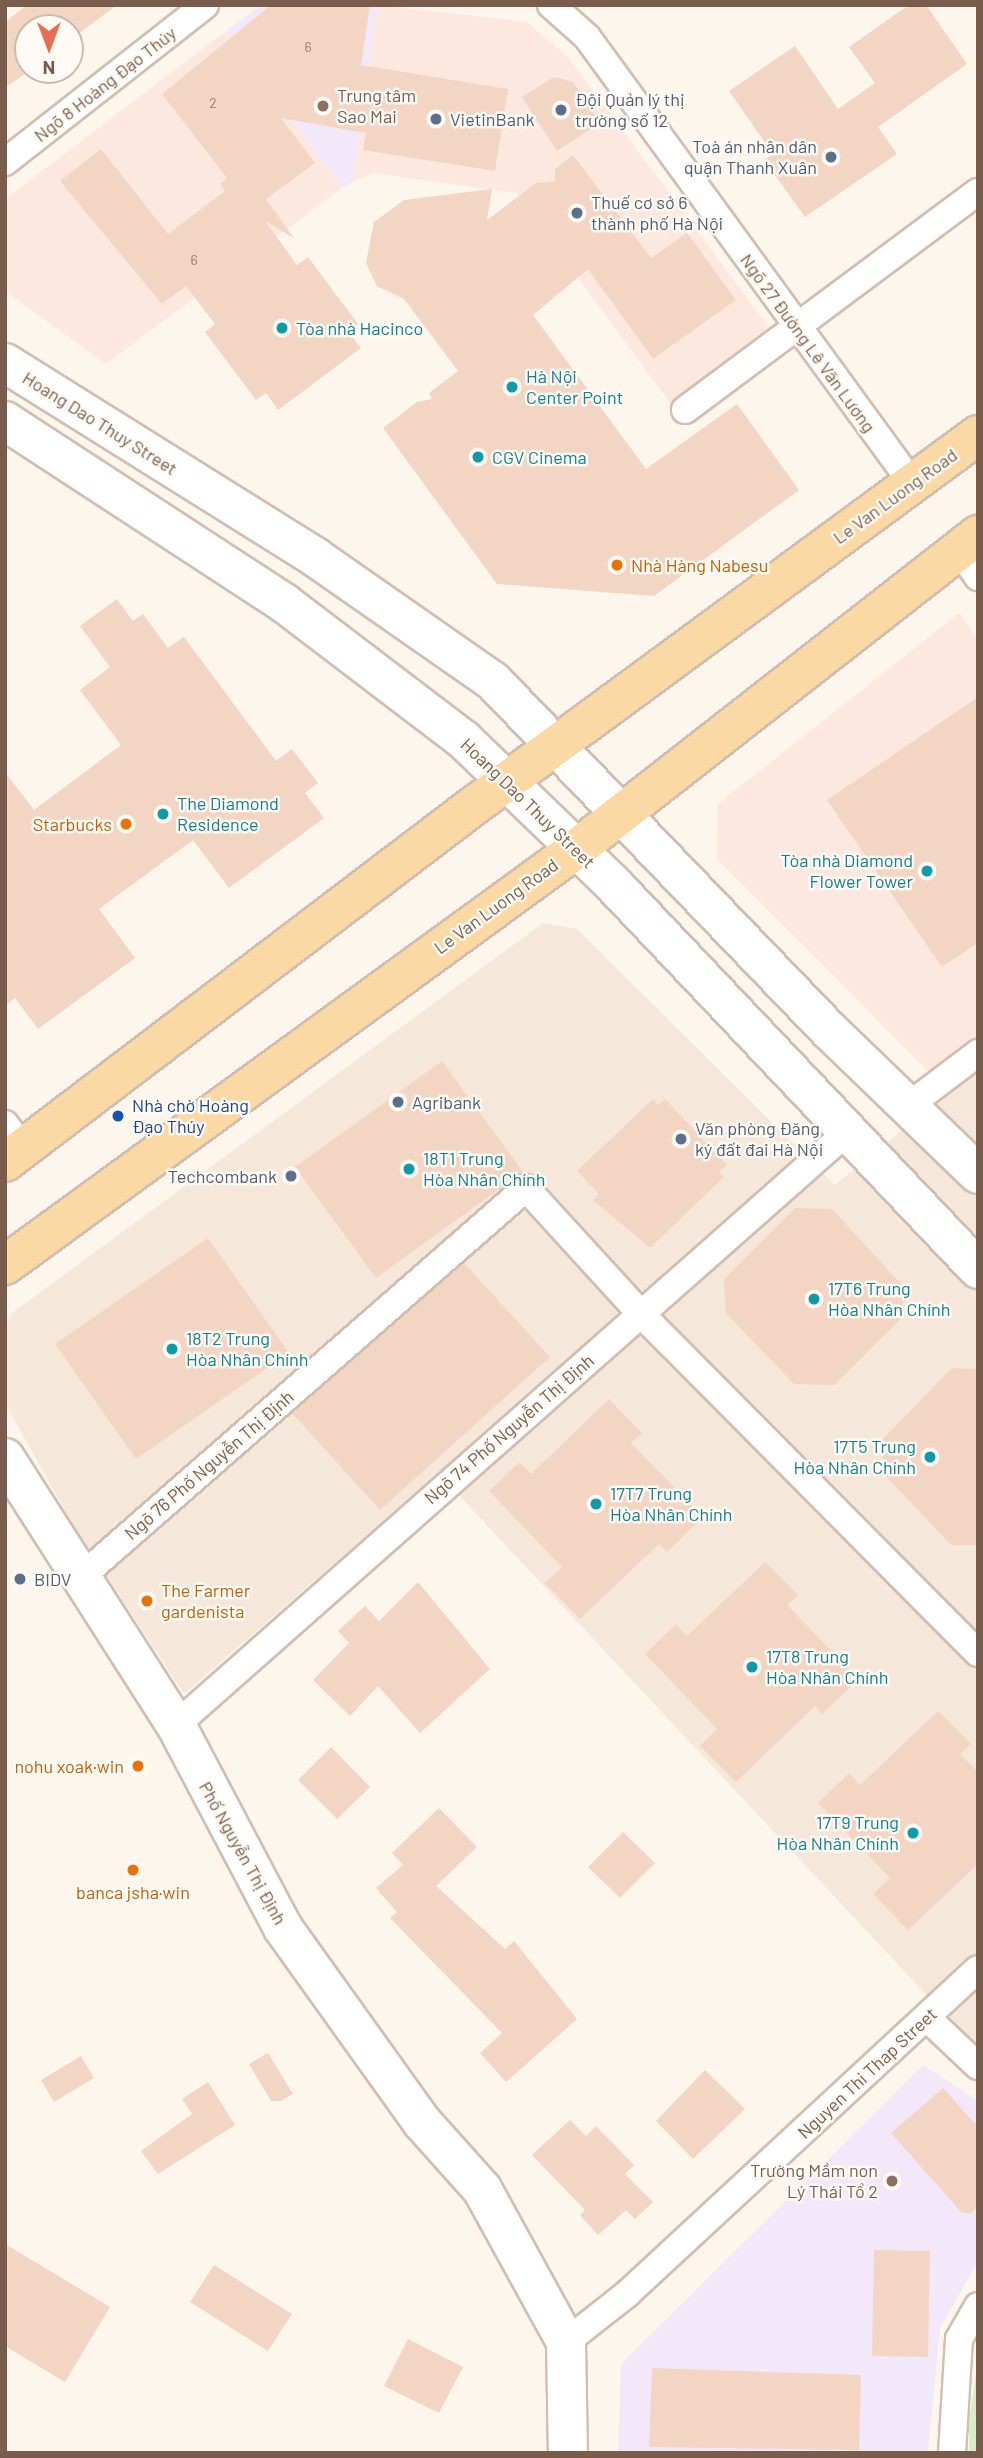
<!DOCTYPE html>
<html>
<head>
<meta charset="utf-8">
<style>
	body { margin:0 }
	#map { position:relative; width:983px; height:2458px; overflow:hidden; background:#fdf6ec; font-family:Barlow,sans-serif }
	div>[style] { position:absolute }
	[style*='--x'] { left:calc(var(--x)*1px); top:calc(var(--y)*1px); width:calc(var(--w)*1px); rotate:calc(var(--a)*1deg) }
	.residential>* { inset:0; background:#f5e8da }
	.commercial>* { inset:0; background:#fde8e0 }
	.education>* { inset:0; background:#f3e8fa }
	.green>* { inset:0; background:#d8ecc9 }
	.building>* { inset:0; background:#f3d5c3 }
	.roads { filter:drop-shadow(2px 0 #d1beb0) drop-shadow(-2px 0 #d1beb0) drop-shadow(0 2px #d1beb0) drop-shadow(0 -2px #d1beb0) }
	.street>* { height:26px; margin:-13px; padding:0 13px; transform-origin:13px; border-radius:13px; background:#fff }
	.secondary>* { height:38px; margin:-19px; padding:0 19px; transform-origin:19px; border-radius:19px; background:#fff }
	.primary>* { height:38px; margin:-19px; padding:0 19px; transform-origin:19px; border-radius:19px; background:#fbd9a5 }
	.dots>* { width:19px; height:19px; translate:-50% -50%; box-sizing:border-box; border:4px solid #fffaf3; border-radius:50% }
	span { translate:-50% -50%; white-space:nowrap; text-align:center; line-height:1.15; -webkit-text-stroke:5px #fffaf3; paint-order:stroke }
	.number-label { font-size:14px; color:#987a6a }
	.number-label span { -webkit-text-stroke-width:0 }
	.street-label { font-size:18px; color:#7a5c4d }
	.education-label { font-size:18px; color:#785e54 }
	.left { translate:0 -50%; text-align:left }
	.right { translate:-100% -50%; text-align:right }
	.service-label { font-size:18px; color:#4e5e75 }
	.culture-label { font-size:18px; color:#0d838f }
	.food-label { font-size:18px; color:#c56008 }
	.transit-label { font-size:18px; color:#164399 }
	.frame { position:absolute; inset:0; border:7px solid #7a5c4d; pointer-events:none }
	.north { position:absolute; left:14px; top:14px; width:70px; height:70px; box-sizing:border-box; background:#fffaf3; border:2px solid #cabbb1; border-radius:50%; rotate:180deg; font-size:19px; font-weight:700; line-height:28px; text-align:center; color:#7a5c4d }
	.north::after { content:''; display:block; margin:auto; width:24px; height:32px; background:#e76f51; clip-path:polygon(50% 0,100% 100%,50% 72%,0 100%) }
</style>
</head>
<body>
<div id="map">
	<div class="residential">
		<i style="clip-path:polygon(543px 923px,577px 929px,835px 1185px,978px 1068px,978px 2050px,438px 1473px,184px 1694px,72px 1523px,5px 1403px,5px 1326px,12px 1313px)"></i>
	</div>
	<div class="commercial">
		<i style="clip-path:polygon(378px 5px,527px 22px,567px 56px,771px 330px,670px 403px,516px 193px,373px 173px,353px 182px)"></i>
		<i style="clip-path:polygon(226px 31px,342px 188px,106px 364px,5px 291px,5px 199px)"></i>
		<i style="clip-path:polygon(959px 613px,978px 638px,978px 1040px,932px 1075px,717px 859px,718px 804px)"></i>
	</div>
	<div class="education">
		<i style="clip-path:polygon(262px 5px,378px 5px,353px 182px,342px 188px,226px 31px)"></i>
		<i style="clip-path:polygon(923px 2065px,978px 2101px,978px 2261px,940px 2328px,928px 2453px,618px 2453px,621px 2364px)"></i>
	</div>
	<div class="green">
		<i style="clip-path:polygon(978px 2360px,978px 2453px,969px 2453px,969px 2422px)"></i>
	</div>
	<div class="building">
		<i style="clip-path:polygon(27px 5px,117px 5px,70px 40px,70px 28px,28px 28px,30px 70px,5px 88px,5px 22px)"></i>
		<i style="clip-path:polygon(271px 5px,370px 5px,361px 65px,508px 89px,495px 171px,363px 150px,366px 133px,281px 118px,315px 163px,266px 199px,294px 238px,265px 221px,297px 265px,308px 257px,358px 324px,348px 331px,361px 348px,278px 410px,266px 393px,256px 400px,205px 332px,215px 324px,186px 286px,162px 304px,60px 181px,101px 149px,168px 234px,225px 191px,220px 184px,227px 178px,162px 94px)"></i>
		<i style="clip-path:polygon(909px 5px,926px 5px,967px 64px,878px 127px,897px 154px,805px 217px,764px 160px,773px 154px,729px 91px,795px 46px,838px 109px,875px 83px,849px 47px)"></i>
		<i style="clip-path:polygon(554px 77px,573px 82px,600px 123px,557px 151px,522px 97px)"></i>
		<i style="clip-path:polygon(573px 155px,651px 258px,687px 233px,736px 300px,653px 359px,588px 269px,533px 315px,646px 469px,737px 404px,799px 490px,654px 596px,497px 584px,383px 428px,417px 402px,432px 399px,429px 393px,458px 371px,404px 299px,377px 286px,366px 263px,374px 222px,404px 200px,492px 189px,487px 220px,536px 183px,555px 181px,555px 169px)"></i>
		<i style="clip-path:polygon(117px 599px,133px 621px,143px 614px,168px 648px,184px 637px,276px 761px,292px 749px,318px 783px,305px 793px,324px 818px,229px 888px,193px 840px,99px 909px,135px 958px,38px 1029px,15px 998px,5px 1006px,5px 772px,34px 810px,121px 745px,80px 690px,110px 667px,80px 626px)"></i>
		<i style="clip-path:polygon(978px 697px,978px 943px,942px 967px,827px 800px)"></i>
		<i style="clip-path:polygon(442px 1061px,523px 1172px,376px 1278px,295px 1167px)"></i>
		<i style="clip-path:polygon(653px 1099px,658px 1105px,665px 1099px,727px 1165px,719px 1172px,724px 1177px,650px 1248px,593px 1200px,599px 1194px,577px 1171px)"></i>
		<i style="clip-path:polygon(795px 1208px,832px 1209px,902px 1285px,904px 1316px,834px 1385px,794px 1384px,726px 1313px,724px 1279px)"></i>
		<i style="clip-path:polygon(208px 1238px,289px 1353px,136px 1459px,55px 1344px)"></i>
		<i style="clip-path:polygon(464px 1263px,550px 1357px,380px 1510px,292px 1413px)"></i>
		<i style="clip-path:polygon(952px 1368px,978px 1369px,978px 1545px,951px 1545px,884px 1474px,882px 1440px)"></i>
		<i style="clip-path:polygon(609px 1399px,642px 1433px,631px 1443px,703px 1517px,667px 1552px,659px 1544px,580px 1619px,545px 1583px,562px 1567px,489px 1491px,520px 1462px,531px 1474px)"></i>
		<i style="clip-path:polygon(765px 1562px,798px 1595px,787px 1605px,859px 1679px,822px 1714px,815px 1706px,736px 1782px,700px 1746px,717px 1729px,645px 1654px,676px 1624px,687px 1636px)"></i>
		<i style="clip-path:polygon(418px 1582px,490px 1669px,420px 1733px,378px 1686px,350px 1716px,313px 1680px,349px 1643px,338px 1631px,365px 1606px,379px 1621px)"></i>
		<i style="clip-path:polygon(938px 1711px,971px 1744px,960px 1754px,978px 1772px,978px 1864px,908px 1930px,873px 1894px,890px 1878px,818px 1803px,849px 1773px,860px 1785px)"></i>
		<i style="clip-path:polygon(331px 1747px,370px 1787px,337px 1819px,298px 1780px)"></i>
		<i style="clip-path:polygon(439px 1808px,477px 1847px,436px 1886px,505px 1949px,514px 1941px,577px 2019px,506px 2082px,480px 2053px,502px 2033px,390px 1918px,397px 1912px,376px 1888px,403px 1865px,392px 1853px)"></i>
		<i style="clip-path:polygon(623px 1832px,655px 1863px,620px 1898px,588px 1867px)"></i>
		<i style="clip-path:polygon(268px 2053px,293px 2094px,281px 2101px,271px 2101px,249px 2064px)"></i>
		<i style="clip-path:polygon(81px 2056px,94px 2078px,54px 2102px,41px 2080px)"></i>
		<i style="clip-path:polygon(705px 2070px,745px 2109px,693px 2159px,656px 2121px)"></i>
		<i style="clip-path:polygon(208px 2082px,235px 2125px,158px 2174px,141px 2151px,192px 2114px,182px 2099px)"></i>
		<i style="clip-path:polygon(943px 2088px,978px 2127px,978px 2206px,971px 2213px,962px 2213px,891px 2133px)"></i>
		<i style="clip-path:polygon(570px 2120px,586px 2136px,596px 2126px,634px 2165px,625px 2174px,653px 2202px,635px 2219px,626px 2210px,598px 2235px,580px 2215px,585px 2210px,532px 2155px)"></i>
		<i style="clip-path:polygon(5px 2244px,110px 2307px,65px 2382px,5px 2346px)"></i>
		<i style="clip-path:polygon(874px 2250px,930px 2251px,928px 2357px,872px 2356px)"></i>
		<i style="clip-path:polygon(214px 2265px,292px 2314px,268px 2351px,190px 2302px)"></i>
		<i style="clip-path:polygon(408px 2339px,463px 2367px,439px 2413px,384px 2386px)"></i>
		<i style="clip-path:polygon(652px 2368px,861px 2375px,859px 2450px,649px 2447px)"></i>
	</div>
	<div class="roads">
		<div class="street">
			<i style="--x:551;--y:5;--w:48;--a:41.6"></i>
			<i style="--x:587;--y:37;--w:552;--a:53.92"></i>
			<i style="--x:5;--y:162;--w:254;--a:-38.1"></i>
			<i style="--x:685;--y:410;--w:365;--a:-36.7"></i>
			<i style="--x:959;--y:550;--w:33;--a:55"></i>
			<i style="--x:908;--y:1106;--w:88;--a:-37.1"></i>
			<i style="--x:5;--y:1124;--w:30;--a:53"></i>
			<i style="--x:81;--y:1577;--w:591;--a:-41.16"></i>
			<i style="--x:526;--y:1188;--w:171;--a:47.6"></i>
			<i style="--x:641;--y:1314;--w:478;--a:45.2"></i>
			<i style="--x:176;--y:1725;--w:893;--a:-41.46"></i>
			<i style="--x:927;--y:2018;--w:70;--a:43.3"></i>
			<i style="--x:566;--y:2342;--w:78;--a:-38.2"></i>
			<i style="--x:627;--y:2294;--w:478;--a:-42.8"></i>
			<i style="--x:952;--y:2453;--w:114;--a:-86.5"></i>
			<i style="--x:959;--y:2339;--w:38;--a:-60"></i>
		</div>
		<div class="secondary">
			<i style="--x:5;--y:363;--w:366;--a:32"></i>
			<i style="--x:315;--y:557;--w:217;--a:34.9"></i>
			<i style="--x:493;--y:681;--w:484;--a:46.1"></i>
			<i style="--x:829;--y:1030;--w:207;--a:44"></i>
			<i style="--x:5;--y:421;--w:333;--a:33.1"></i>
			<i style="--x:284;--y:603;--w:226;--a:37.3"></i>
			<i style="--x:464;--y:740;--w:209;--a:44"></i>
			<i style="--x:614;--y:885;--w:529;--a:46.53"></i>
			<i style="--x:5;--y:1458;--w:317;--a:57.4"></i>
			<i style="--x:176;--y:1725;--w:229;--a:62.2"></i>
			<i style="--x:283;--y:1928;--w:239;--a:54.4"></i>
			<i style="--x:422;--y:2122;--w:90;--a:48.2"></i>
			<i style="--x:482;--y:2189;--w:175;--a:61.2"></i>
			<i style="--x:566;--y:2342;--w:111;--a:89"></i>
		</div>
		<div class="primary">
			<i style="--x:5;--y:1162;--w:587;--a:-37.24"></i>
			<i style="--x:472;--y:807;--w:628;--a:-36.32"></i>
			<i style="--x:5;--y:1265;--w:705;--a:-36.06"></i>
			<i style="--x:575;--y:850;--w:512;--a:-38.01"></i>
		</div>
	</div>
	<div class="dots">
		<i style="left:323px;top:106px;background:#8d6e63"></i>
		<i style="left:561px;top:110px;background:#5c6f8a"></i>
		<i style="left:436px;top:119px;background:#5c6f8a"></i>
		<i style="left:831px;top:157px;background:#5c6f8a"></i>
		<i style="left:577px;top:213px;background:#5c6f8a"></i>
		<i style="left:282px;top:328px;background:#0f9aa8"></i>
		<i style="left:512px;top:387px;background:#0f9aa8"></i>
		<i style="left:478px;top:457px;background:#0f9aa8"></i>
		<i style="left:617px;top:565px;background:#e8710a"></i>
		<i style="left:163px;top:814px;background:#0f9aa8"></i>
		<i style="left:126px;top:824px;background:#e8710a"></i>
		<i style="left:927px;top:871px;background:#0f9aa8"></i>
		<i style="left:398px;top:1102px;background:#5c6f8a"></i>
		<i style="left:118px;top:1116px;background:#1a4fb4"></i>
		<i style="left:681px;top:1139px;background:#5c6f8a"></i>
		<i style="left:409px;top:1169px;background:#0f9aa8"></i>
		<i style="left:291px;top:1176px;background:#5c6f8a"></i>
		<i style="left:814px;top:1299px;background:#0f9aa8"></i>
		<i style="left:172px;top:1349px;background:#0f9aa8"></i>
		<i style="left:930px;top:1457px;background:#0f9aa8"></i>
		<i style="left:596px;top:1504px;background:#0f9aa8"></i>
		<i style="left:20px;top:1579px;background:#5c6f8a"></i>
		<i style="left:147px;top:1601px;background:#e8710a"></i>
		<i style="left:752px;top:1667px;background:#0f9aa8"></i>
		<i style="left:138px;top:1766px;background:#e8710a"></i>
		<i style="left:913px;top:1833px;background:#0f9aa8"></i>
		<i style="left:133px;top:1870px;background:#e8710a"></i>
		<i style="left:892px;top:2181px;background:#8d6e63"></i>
	</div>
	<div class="number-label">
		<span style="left:308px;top:47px">6</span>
		<span style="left:213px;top:103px">2</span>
		<span style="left:194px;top:260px">6</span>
	</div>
	<div class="street-label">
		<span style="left:105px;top:84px;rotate:-38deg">Ngõ 8 Hoàng Đạo Thúy</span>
		<span style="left:808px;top:343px;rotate:54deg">Ngõ 27 Đường Lê Văn Lương</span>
		<span style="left:100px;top:423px;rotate:32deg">Hoang Dao Thuy Street</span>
		<span style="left:895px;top:496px;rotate:-36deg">Le Van Luong Road</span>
		<span style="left:528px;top:803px;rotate:44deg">Hoang Dao Thuy Street</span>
		<span style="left:496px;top:906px;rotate:-36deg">Le Van Luong Road</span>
		<span style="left:509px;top:1429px;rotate:-41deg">Ngõ 74 Phố Nguyễn Thị Định</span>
		<span style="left:209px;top:1465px;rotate:-41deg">Ngõ 76 Phố Nguyễn Thị Định</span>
		<span style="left:243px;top:1853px;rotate:61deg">Phố Nguyễn Thị Định</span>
		<span style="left:867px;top:2073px;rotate:-43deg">Nguyen Thi Thap Street</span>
	</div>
	<div class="education-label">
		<span class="left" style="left:337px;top:106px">Trung tâm<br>Sao Mai</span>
		<span class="right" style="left:878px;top:2181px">Trường Mầm non<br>Lý Thái Tổ 2</span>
	</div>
	<div class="service-label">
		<span class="left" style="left:575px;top:110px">Đội Quản lý thị<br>trường số 12</span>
		<span class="left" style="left:450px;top:119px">VietinBank</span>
		<span class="right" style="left:817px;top:157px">Toà án nhân dân<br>quận Thanh Xuân</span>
		<span class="left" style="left:591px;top:213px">Thuế cơ sở 6<br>thành phố Hà Nội</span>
		<span class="left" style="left:412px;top:1102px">Agribank</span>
		<span class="left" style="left:695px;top:1139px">Văn phòng Đăng<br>ký đất đai Hà Nội</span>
		<span class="right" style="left:277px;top:1176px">Techcombank</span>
		<span class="left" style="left:34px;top:1579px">BIDV</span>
	</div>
	<div class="culture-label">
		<span class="left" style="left:296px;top:328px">Tòa nhà Hacinco</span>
		<span class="left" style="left:526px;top:387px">Hà Nội<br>Center Point</span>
		<span class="left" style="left:492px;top:457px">CGV Cinema</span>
		<span class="left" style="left:177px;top:814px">The Diamond<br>Residence</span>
		<span class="right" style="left:913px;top:871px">Tòa nhà Diamond<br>Flower Tower</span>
		<span class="left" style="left:423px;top:1169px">18T1 Trung<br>Hòa Nhân Chính</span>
		<span class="left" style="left:828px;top:1299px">17T6 Trung<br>Hòa Nhân Chính</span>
		<span class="left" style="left:186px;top:1349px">18T2 Trung<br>Hòa Nhân Chính</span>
		<span class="right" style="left:916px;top:1457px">17T5 Trung<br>Hòa Nhân Chính</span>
		<span class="left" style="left:610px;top:1504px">17T7 Trung<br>Hòa Nhân Chính</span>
		<span class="left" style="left:766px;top:1667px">17T8 Trung<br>Hòa Nhân Chính</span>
		<span class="right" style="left:899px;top:1833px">17T9 Trung<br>Hòa Nhân Chính</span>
	</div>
	<div class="food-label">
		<span class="left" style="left:631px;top:565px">Nhà Hàng Nabesu</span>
		<span class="right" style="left:112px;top:824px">Starbucks</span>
		<span class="left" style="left:161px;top:1601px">The Farmer<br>gardenista</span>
		<span class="right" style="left:124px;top:1766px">nohu xoak·win</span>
		<span style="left:133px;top:1892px">banca jsha·win</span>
	</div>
	<div class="transit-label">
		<span class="left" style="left:132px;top:1116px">Nhà chờ Hoàng<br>Đạo Thúy</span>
	</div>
	<div class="frame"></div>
	<div class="north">N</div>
</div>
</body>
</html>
